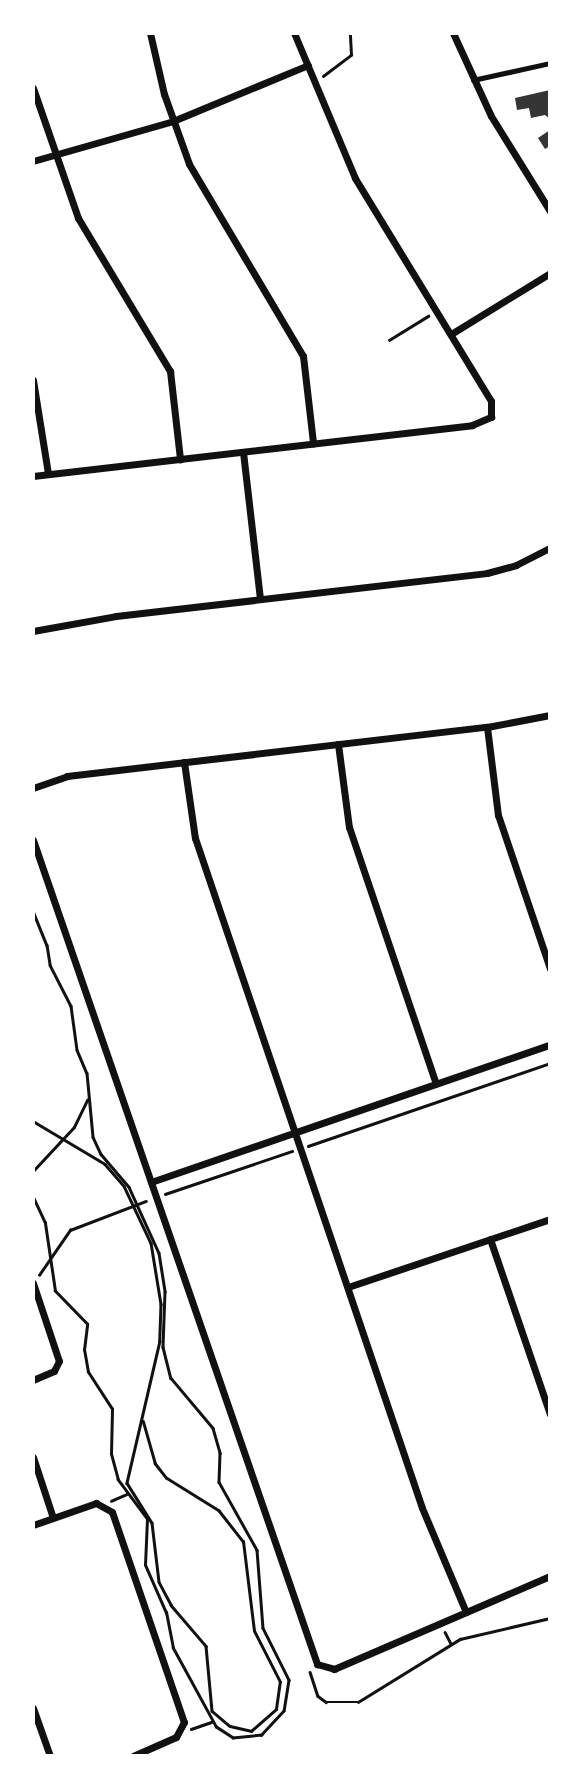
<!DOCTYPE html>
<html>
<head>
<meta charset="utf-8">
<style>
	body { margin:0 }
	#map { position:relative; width:583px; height:1789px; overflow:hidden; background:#fff; font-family:"Fira Sans",sans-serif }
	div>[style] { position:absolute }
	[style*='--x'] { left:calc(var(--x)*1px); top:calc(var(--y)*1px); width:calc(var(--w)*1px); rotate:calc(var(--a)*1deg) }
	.building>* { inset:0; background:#353535 }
	.path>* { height:2.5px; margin:-1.25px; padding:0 1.25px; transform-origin:1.25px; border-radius:1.25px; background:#111 }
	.service>* { height:4.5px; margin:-2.25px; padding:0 2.25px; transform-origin:2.25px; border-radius:2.25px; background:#111 }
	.minor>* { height:7px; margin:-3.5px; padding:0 3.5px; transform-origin:3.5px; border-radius:3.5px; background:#111 }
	span { translate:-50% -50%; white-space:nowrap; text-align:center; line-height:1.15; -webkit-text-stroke:5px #fff; paint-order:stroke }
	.frame { position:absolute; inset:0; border:35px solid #fff; pointer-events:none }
</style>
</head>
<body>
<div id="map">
	<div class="building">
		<i style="clip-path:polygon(550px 90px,550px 119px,545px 115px,531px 118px,529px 108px,517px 110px,515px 98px)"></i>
		<i style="clip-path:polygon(550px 130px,550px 146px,545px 149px,538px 138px)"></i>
	</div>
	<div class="path">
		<i style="--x:323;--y:76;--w:35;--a:-37"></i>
		<i style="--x:351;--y:55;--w:22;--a:-93"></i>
		<i style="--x:389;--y:340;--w:46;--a:-31.6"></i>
		<i style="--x:33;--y:911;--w:37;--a:68"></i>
		<i style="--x:47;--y:945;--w:20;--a:81"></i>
		<i style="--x:50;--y:965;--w:46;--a:62.9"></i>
		<i style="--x:71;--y:1006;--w:44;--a:82.2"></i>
		<i style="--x:77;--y:1050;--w:25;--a:67"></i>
		<i style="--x:87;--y:1073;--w:64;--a:84.6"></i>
		<i style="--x:93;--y:1137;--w:19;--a:65"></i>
		<i style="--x:101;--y:1154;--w:43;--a:49.7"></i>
		<i style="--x:129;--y:1187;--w:72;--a:65.6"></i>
		<i style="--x:159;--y:1253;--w:39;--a:81"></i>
		<i style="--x:165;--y:1292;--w:55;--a:92.1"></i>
		<i style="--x:163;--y:1347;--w:32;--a:76"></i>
		<i style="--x:171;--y:1378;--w:65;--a:50"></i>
		<i style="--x:213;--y:1428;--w:26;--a:74"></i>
		<i style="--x:220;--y:1453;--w:29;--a:92"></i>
		<i style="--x:219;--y:1482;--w:78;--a:60.8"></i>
		<i style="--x:257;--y:1550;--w:78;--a:85.6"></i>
		<i style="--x:263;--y:1628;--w:58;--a:63.4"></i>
		<i style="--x:289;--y:1680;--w:31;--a:99"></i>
		<i style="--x:284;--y:1711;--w:33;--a:133"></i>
		<i style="--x:262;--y:1735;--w:29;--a:174"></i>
		<i style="--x:233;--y:1738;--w:20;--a:-147"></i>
		<i style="--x:216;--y:1727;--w:90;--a:-118.6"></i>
		<i style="--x:173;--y:1648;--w:36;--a:-101"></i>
		<i style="--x:166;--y:1613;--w:52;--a:-113.6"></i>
		<i style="--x:145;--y:1565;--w:46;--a:-87.5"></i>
		<i style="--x:147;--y:1519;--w:49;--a:-126.6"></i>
		<i style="--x:118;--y:1480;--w:27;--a:-105"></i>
		<i style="--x:111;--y:1454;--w:45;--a:-88.7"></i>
		<i style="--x:112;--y:1409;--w:44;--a:-123"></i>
		<i style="--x:88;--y:1372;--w:22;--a:-100"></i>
		<i style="--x:84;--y:1350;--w:26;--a:-83"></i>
		<i style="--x:87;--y:1324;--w:46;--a:-134.1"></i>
		<i style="--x:55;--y:1291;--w:69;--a:-98.4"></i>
		<i style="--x:45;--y:1223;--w:29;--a:-115"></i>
		<i style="--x:33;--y:1121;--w:84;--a:30.8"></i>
		<i style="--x:105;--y:1164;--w:29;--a:49"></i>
		<i style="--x:124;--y:1186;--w:63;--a:64.7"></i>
		<i style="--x:151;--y:1243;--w:62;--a:80.7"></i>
		<i style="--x:161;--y:1304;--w:37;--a:92"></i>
		<i style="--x:160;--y:1341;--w:146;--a:103.1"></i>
		<i style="--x:127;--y:1483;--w:47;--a:58"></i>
		<i style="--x:152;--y:1523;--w:59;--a:83.2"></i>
		<i style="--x:159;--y:1582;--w:26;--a:62"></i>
		<i style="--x:171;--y:1605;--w:54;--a:49.5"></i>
		<i style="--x:206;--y:1646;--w:65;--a:84.7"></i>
		<i style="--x:212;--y:1711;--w:23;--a:40"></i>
		<i style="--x:230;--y:1726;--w:22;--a:13"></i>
		<i style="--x:251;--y:1731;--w:33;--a:-41"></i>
		<i style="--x:276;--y:1709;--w:27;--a:-82"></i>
		<i style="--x:280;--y:1682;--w:57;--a:-117"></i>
		<i style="--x:254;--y:1631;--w:90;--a:-97"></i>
		<i style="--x:243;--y:1542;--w:39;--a:-128"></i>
		<i style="--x:219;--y:1511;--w:62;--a:-148.1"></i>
		<i style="--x:166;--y:1478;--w:18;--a:-128"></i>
		<i style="--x:155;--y:1464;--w:44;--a:-105.9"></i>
		<i style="--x:308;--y:1146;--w:256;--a:-18.9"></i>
		<i style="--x:33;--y:1171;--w:60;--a:-47"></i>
		<i style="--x:74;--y:1127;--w:30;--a:-64"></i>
		<i style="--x:165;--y:1194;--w:134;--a:-18.7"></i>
		<i style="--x:39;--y:1275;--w:55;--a:-55.4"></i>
		<i style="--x:70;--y:1230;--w:81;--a:-20.9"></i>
		<i style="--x:111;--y:1501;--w:17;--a:-24"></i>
		<i style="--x:445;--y:1632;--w:13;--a:63"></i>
		<i style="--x:310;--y:1672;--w:25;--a:72"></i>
		<i style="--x:318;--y:1696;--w:10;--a:37"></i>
		<i style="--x:326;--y:1702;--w:32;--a:0"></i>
		<i style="--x:358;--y:1702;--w:120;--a:-31.7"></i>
		<i style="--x:460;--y:1639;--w:92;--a:-13.1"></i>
		<i style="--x:191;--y:1729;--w:21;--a:-19"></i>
	</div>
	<div class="service">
		<i style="--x:473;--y:80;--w:79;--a:-12.4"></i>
	</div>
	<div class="minor">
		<i style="--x:150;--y:33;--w:63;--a:77.1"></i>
		<i style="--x:164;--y:94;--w:74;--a:70.3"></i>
		<i style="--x:189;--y:164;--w:223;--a:59.3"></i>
		<i style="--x:303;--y:356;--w:88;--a:83.4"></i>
		<i style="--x:453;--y:33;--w:91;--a:65.4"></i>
		<i style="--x:491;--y:116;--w:112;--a:58.2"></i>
		<i style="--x:33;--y:88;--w:138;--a:70.9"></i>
		<i style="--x:78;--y:218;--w:179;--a:59"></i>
		<i style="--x:170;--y:371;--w:89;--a:83.5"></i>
		<i style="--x:33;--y:161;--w:146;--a:-15.9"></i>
		<i style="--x:173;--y:121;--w:146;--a:-22.5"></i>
		<i style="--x:451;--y:334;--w:116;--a:-31.6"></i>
		<i style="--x:33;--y:380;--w:95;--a:80.9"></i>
		<i style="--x:243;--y:452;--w:148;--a:83.4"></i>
		<i style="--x:33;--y:476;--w:442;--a:-6.6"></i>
		<i style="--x:472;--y:425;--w:21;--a:-23"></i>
		<i style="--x:491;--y:417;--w:16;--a:-90"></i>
		<i style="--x:491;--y:401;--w:261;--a:-121.4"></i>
		<i style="--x:355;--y:178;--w:157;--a:-112.8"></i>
		<i style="--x:33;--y:631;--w:84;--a:-10.2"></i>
		<i style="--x:116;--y:616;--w:373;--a:-6.6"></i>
		<i style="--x:487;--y:573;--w:30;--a:-15"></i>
		<i style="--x:516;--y:565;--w:38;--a:-27"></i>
		<i style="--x:487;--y:727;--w:89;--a:82.9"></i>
		<i style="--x:498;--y:815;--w:163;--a:71.3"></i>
		<i style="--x:338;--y:744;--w:84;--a:82.5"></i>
		<i style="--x:349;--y:827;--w:271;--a:71.3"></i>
		<i style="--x:184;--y:762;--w:77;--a:81.8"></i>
		<i style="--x:195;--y:838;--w:707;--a:71.28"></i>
		<i style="--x:422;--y:1508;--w:113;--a:67.1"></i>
		<i style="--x:33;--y:788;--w:36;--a:-19"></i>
		<i style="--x:67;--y:776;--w:423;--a:-6.7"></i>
		<i style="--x:487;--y:727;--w:64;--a:-10.8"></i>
		<i style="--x:33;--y:840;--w:872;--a:70.98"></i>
		<i style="--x:317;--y:1664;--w:18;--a:16"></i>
		<i style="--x:334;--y:1669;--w:235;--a:-23.3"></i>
		<i style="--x:151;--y:1182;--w:422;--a:-19"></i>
		<i style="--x:490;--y:1239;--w:185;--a:71.1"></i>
		<i style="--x:33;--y:1283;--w:82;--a:71.6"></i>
		<i style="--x:59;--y:1361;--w:11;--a:117"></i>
		<i style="--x:54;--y:1371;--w:23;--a:157"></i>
		<i style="--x:348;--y:1287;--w:213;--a:-18.6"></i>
		<i style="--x:33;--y:1457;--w:64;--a:71.8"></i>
		<i style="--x:33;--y:1525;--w:67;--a:-19.2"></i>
		<i style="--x:96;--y:1503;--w:18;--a:29"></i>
		<i style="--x:112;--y:1512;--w:222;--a:71.1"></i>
		<i style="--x:184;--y:1722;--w:17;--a:118"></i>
		<i style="--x:176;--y:1737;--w:47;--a:156.2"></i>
		<i style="--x:33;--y:1708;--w:51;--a:70.5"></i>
	</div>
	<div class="frame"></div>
</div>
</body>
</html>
